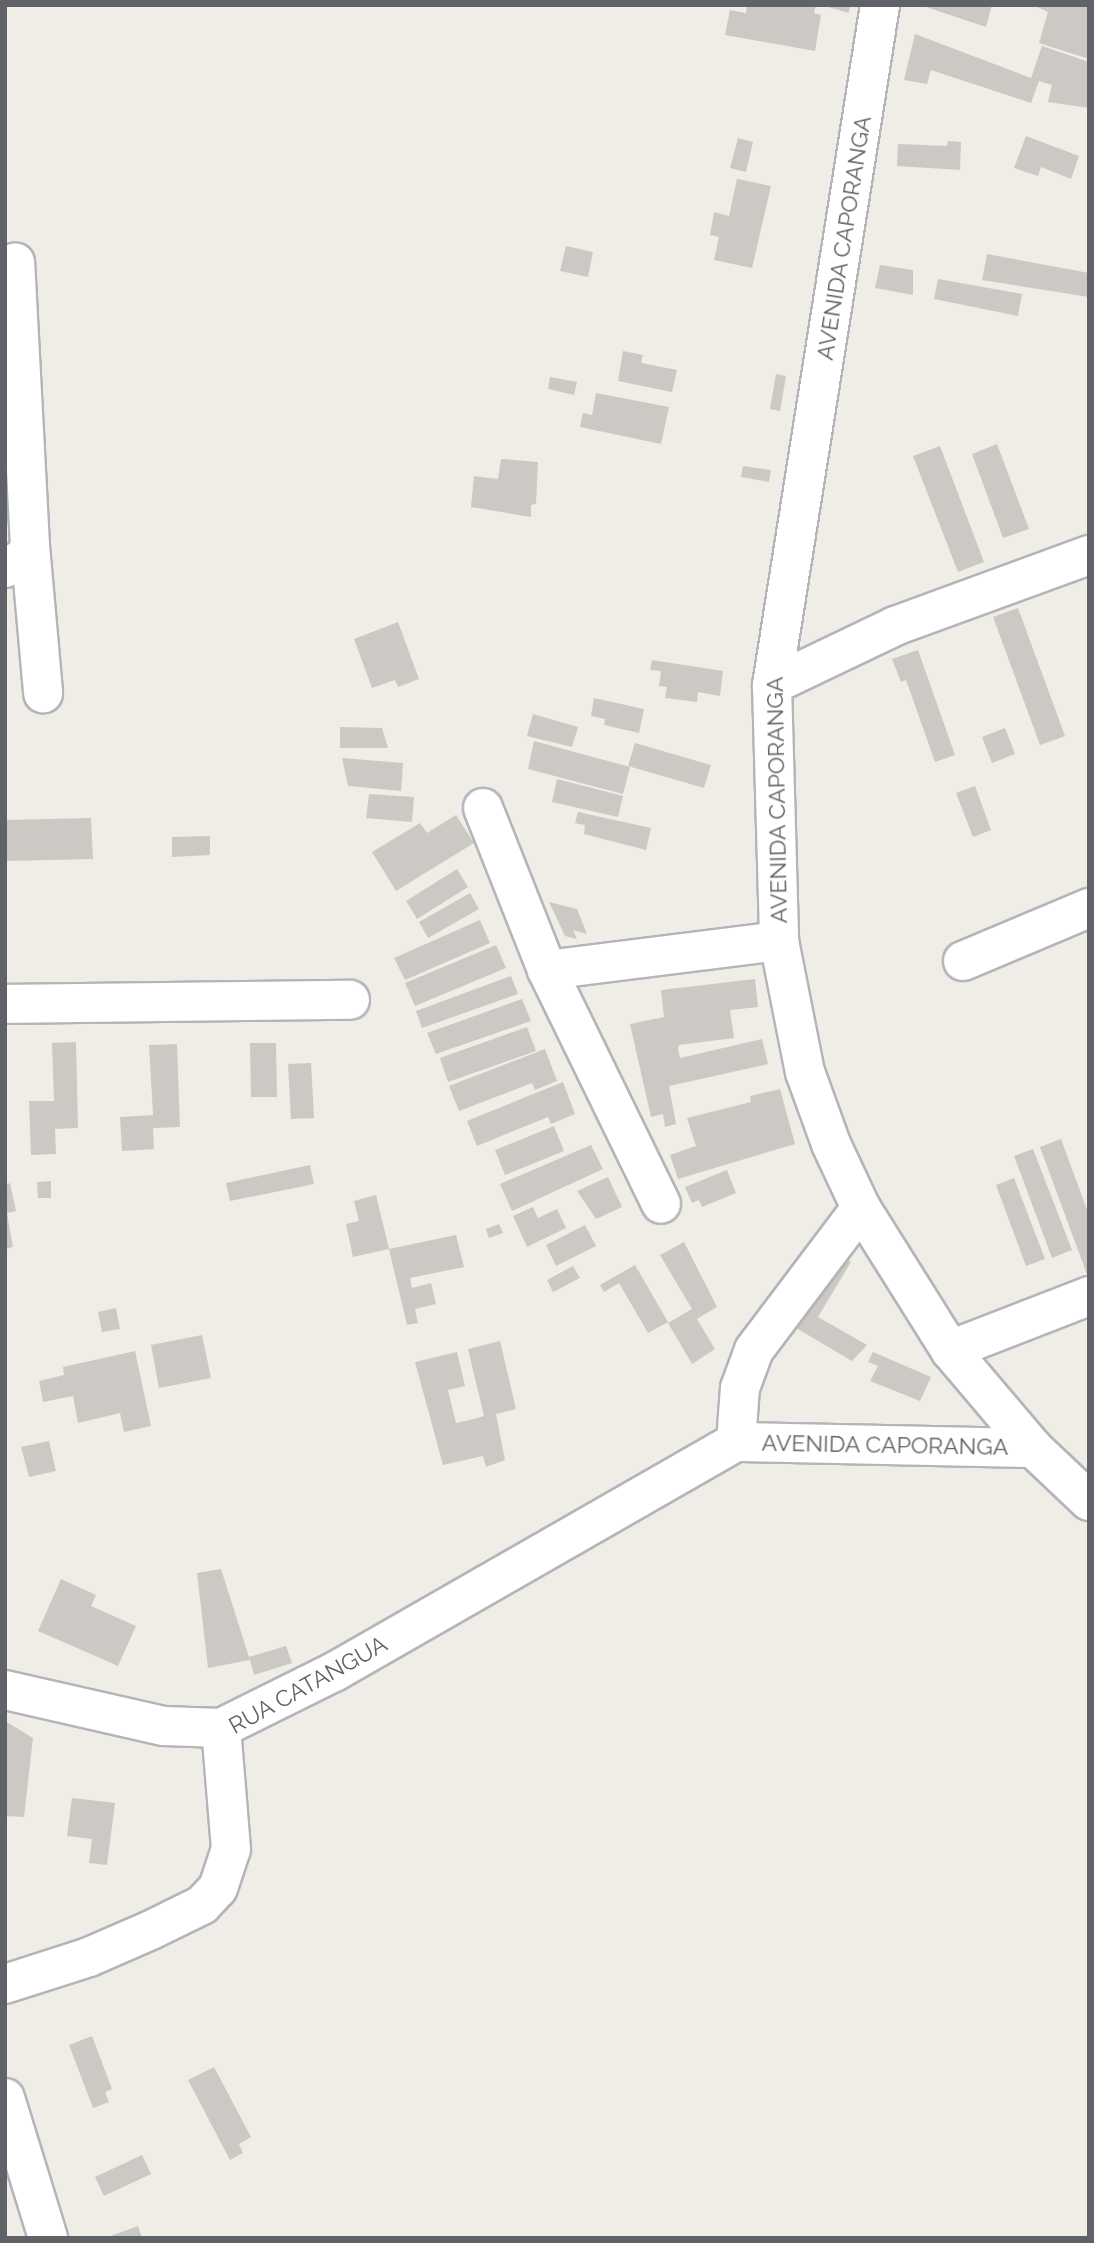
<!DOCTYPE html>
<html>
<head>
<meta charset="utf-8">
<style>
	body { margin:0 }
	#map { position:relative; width:1094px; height:2243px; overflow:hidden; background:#f0ede7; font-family:Raleway,sans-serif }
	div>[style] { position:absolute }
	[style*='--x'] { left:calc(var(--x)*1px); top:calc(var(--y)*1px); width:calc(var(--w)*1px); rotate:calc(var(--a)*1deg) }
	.building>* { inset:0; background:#ccc8c3 }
	.roads { filter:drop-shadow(2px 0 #b2b5b9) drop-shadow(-2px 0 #b2b5b9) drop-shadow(0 2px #b2b5b9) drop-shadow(0 -2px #b2b5b9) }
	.minor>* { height:38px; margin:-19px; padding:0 19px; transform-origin:19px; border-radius:19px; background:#fff }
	span { translate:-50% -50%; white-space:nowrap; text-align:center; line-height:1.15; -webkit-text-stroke:7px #fff; paint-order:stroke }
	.street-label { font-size:23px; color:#5f6367 }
	.frame { position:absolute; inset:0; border:7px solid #5f6367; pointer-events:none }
</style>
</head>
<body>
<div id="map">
	<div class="building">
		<i style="clip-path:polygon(747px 5px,816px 5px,814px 13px,821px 15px,815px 51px,725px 35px,730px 10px,746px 13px)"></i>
		<i style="clip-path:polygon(821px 5px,850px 5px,849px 13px)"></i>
		<i style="clip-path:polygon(920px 5px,992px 5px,986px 27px)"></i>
		<i style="clip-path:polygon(1033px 5px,1089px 5px,1089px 59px,1039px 43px,1048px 12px)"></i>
		<i style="clip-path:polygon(915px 34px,1031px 78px,1042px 46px,1089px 62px,1089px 108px,1048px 102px,1052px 85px,1039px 81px,1031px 103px,931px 70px,927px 84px,904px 80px)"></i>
		<i style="clip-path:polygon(1026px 136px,1079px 156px,1071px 179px,1041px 167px,1038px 176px,1014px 168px)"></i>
		<i style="clip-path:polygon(738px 138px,753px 142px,746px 172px,730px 168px)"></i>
		<i style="clip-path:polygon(948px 141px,961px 142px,960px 170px,897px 166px,898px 144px,947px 146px)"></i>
		<i style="clip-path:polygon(737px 179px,771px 186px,752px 268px,714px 260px,719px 237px,710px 235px,714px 212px,729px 216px)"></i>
		<i style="clip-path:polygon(566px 246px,593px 252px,588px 277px,560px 271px)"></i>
		<i style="clip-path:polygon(987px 254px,1089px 273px,1089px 297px,982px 280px)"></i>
		<i style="clip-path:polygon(880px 265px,913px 270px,913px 295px,875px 288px)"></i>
		<i style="clip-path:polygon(938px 279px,1022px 294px,1018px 316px,934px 299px)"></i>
		<i style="clip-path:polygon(623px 351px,643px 355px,641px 363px,677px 370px,672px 392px,618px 381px)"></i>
		<i style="clip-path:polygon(776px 374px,786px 376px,780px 411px,770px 409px)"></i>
		<i style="clip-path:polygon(550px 377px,577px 382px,574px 395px,548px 389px)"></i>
		<i style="clip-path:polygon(596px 393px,669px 407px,661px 444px,580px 427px,583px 413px,592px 415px)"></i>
		<i style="clip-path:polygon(997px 444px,1029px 529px,1003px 538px,972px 454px)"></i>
		<i style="clip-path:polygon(940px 446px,984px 562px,958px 572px,913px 456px)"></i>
		<i style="clip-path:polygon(501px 459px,538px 462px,536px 504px,531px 505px,531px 517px,471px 507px,474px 476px,498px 479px)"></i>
		<i style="clip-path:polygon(743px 466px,771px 470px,769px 482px,741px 477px)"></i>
		<i style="clip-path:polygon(1018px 608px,1065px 736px,1040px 745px,993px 617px)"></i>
		<i style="clip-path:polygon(398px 622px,419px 679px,398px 687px,395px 680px,372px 688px,354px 639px)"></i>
		<i style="clip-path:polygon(918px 650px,955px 755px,935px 762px,906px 680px,901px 682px,892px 659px)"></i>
		<i style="clip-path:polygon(652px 660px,723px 671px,720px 696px,698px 692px,697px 702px,665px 698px,667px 687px,659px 686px,661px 671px,650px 670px)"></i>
		<i style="clip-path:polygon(594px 698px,644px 709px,639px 733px,604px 725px,605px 719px,591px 716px)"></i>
		<i style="clip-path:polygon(533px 714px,578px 727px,572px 747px,527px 736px)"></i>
		<i style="clip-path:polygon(340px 727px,382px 728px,388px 748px,340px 748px)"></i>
		<i style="clip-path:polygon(1005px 728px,1015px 754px,992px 763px,982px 737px)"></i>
		<i style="clip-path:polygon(534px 741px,630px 767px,623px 794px,528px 769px)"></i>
		<i style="clip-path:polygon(635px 743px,711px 765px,704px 788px,628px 766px)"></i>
		<i style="clip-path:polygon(342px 758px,403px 763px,401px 791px,348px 786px)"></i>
		<i style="clip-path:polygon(557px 779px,623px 796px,618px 817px,552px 802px)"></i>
		<i style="clip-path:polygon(975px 786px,991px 830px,973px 837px,956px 793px)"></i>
		<i style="clip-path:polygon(369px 794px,414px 797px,412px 822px,366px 818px)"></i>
		<i style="clip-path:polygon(578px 812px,651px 828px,646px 850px,584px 834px,585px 825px,575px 823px)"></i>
		<i style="clip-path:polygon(456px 815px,474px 843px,396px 891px,372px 852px,420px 823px,427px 833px)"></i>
		<i style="clip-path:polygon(91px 818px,93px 859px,5px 861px,5px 820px)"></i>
		<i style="clip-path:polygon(210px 836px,210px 855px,172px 857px,172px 837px)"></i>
		<i style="clip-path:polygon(457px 869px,468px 887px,417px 919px,406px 901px)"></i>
		<i style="clip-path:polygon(470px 893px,479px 909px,428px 938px,419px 922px)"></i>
		<i style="clip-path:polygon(549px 902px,577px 909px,587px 934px,573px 930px,577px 939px,565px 936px)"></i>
		<i style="clip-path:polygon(480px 920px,490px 943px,405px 980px,394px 958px)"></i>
		<i style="clip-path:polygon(496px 945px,506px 968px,415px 1006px,405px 983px)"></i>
		<i style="clip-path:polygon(511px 976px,518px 994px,422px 1028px,416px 1011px)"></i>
		<i style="clip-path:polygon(755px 979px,758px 1007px,730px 1010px,734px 1038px,679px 1045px,678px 1049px,680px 1058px,762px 1039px,768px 1064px,669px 1086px,676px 1124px,665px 1127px,663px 1114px,651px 1117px,630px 1024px,664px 1017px,661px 990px)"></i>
		<i style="clip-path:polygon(522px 999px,531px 1021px,436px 1054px,427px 1033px)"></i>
		<i style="clip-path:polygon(527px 1027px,536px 1051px,448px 1082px,440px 1058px)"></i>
		<i style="clip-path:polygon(76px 1042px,78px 1128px,55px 1129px,56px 1154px,31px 1155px,29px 1101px,54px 1101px,52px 1043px)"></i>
		<i style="clip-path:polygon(250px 1043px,276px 1043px,277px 1097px,251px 1097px)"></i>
		<i style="clip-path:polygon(177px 1044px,180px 1127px,153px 1128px,154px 1149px,122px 1151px,120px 1117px,153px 1115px,149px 1045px)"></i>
		<i style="clip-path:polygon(545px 1049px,557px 1081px,535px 1090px,532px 1083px,459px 1111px,449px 1086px)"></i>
		<i style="clip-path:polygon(311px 1063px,314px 1118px,291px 1119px,288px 1064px)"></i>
		<i style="clip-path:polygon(563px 1082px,575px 1114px,551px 1124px,548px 1117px,477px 1146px,467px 1121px)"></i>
		<i style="clip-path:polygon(780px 1089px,795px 1144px,678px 1179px,670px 1155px,696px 1146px,687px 1118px,751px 1102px,750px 1096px)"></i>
		<i style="clip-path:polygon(554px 1126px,564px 1151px,505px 1175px,495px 1150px)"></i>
		<i style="clip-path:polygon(1061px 1139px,1089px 1215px,1089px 1280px,1040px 1147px)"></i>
		<i style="clip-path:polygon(591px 1145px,603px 1169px,512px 1211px,500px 1184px)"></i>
		<i style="clip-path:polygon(1033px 1149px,1072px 1250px,1052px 1258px,1014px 1156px)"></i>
		<i style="clip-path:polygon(310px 1165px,314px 1184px,230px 1201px,226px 1183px)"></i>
		<i style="clip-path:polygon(727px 1170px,736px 1193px,702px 1207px,699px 1200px,692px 1203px,685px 1187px)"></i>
		<i style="clip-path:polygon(608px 1177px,622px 1207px,596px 1219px,577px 1191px)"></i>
		<i style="clip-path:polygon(1014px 1178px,1045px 1259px,1026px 1266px,996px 1185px)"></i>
		<i style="clip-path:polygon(51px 1181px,51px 1198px,38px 1198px,37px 1182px)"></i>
		<i style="clip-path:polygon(10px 1183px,16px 1211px,7px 1213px,13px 1247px,5px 1249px,5px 1185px)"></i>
		<i style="clip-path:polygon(376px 1195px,389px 1249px,456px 1235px,464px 1267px,410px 1278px,412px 1288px,431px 1283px,436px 1304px,415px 1309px,418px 1323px,407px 1325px,389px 1249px,353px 1257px,346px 1224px,359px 1221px,354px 1201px)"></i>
		<i style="clip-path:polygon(533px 1207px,538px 1218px,557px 1209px,566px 1228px,527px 1247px,513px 1216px)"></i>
		<i style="clip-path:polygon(499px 1224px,503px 1233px,489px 1238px,486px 1229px)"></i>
		<i style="clip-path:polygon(585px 1225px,596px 1246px,556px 1266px,546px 1245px)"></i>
		<i style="clip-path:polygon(684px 1242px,717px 1307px,697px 1319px,715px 1349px,692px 1364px,668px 1323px,692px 1309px,660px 1255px)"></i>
		<i style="clip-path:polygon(837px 1251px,851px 1262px,818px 1317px,867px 1345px,852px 1361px,786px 1322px)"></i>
		<i style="clip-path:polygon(635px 1265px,668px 1322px,648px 1333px,619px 1283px,604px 1292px,600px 1285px)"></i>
		<i style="clip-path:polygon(573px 1266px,580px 1278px,553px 1292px,547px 1280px)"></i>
		<i style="clip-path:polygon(116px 1308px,120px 1329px,102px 1332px,98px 1312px)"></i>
		<i style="clip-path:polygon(202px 1335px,211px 1378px,159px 1388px,151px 1345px)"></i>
		<i style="clip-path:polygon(500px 1341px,516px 1409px,496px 1414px,505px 1460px,486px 1467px,483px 1456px,443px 1465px,415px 1362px,457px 1352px,465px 1386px,448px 1390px,456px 1423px,474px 1419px,484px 1416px,468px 1349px)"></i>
		<i style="clip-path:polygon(135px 1351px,151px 1426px,124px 1432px,120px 1413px,78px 1423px,73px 1396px,43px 1402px,39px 1381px,64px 1375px,63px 1367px)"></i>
		<i style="clip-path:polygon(873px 1352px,931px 1377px,920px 1401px,870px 1381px,878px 1366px,868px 1362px)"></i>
		<i style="clip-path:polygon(49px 1441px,56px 1471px,29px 1477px,21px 1447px)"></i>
		<i style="clip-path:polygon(221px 1569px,249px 1657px,286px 1646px,292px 1663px,254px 1675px,250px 1660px,208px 1668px,197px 1573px)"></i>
		<i style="clip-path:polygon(61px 1579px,96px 1595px,91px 1606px,136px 1626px,118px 1666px,38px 1631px)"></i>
		<i style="clip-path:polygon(5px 1721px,33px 1738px,24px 1817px,5px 1816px)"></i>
		<i style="clip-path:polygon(72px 1798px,115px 1803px,107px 1865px,89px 1863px,92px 1839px,67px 1836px)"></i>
		<i style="clip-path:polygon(92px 2036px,112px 2089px,105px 2092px,109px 2102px,93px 2108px,69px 2045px)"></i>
		<i style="clip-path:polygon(214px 2067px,251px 2137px,239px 2144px,243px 2153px,230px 2160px,188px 2080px)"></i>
		<i style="clip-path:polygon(142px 2155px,151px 2174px,104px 2196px,95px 2177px)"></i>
		<i style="clip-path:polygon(138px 2226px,142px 2238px,108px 2238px,108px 2237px)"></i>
	</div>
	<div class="roads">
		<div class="minor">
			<i style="--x:880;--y:5;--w:689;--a:99.02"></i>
			<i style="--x:772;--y:685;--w:256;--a:88.4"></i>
			<i style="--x:779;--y:941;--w:134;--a:78.8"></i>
			<i style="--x:805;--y:1072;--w:77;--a:70.1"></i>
			<i style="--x:831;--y:1144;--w:71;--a:64.9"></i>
			<i style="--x:861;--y:1208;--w:168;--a:57.9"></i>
			<i style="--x:950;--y:1350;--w:128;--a:49.7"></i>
			<i style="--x:1033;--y:1448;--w:77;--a:43.4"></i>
			<i style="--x:30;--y:546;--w:148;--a:84.9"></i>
			<i style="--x:5;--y:568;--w:21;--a:-28"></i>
			<i style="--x:24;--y:558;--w:13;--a:-63"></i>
			<i style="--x:30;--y:546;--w:284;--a:-93"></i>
			<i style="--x:772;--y:685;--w:136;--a:-25.6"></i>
			<i style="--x:895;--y:626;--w:207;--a:-20.1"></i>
			<i style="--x:483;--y:808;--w:174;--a:68.4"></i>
			<i style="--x:547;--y:970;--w:260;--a:64"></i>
			<i style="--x:963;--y:961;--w:137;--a:-22.8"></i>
			<i style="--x:547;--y:970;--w:234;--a:-7.1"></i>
			<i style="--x:5;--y:1004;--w:345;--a:-0.7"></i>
			<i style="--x:950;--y:1350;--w:149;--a:-21.2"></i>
			<i style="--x:736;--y:1442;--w:54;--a:-85.8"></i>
			<i style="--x:740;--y:1388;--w:40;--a:-69.8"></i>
			<i style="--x:754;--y:1350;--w:178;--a:-53"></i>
			<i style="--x:5;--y:1690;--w:163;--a:12.8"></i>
			<i style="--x:164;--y:1726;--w:57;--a:2"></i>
			<i style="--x:5;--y:1984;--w:88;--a:-17.8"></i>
			<i style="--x:89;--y:1957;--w:68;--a:-23.5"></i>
			<i style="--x:151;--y:1930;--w:57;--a:-26.1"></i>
			<i style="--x:202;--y:1905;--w:23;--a:-47"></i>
			<i style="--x:218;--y:1888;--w:41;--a:-71.6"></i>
			<i style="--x:231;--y:1849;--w:121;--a:-94.7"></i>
			<i style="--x:221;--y:1728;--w:126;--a:-26.4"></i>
			<i style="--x:334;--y:1672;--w:463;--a:-29.8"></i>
			<i style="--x:736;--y:1442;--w:297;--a:1.2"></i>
			<i style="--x:5;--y:2098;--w:146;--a:72.9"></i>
		</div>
	</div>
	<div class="street-label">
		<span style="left:844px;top:238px;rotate:-81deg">AVENIDA CAPORANGA</span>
		<span style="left:777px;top:800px;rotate:-91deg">AVENIDA CAPORANGA</span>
		<span style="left:885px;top:1445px;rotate:1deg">AVENIDA CAPORANGA</span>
		<span style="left:308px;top:1685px;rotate:-29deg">RUA CATANGUA</span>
	</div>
	<div class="frame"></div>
</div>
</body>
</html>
